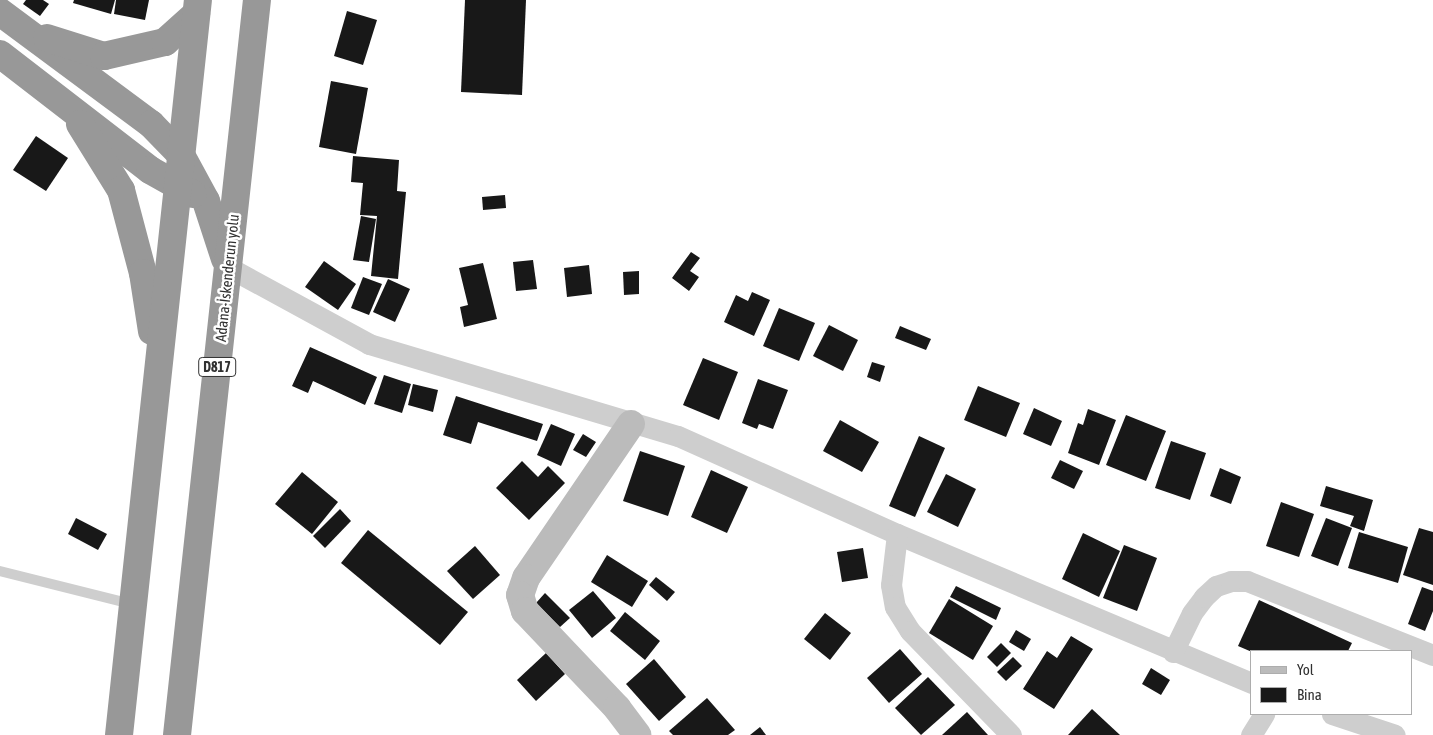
<!DOCTYPE html>
<html>
<head>
<meta charset="utf-8">
<style>
	body { margin:0 }
	#map { position:relative; width:1433px; height:735px; overflow:hidden; background:#fff; font-family:"Asap Condensed",sans-serif }
	div>[style] { position:absolute }
	[style*='--x'] { left:calc(var(--x)*1px); top:calc(var(--y)*1px); width:calc(var(--w)*1px); rotate:calc(var(--a)*1deg) }
	.building>* { inset:0; background:#181818 }
	.lane>* { height:10px; margin:-5px; padding:0 5px; transform-origin:5px; border-radius:5px; background:#cecece }
	.street>* { height:21px; margin:-10.5px; padding:0 10.5px; transform-origin:10.5px; border-radius:10.5px; background:#cecece }
	.secondary>* { height:28px; margin:-14px; padding:0 14px; transform-origin:14px; border-radius:14px; background:#bbb }
	.highway>* { height:28px; margin:-14px; padding:0 14px; transform-origin:14px; border-radius:14px; background:#989898 }
	span { translate:-50% -50%; white-space:nowrap; text-align:center; line-height:1.15; -webkit-text-stroke:5px #fff; paint-order:stroke }
	.shield-label span { padding:1px 4px; background:#fff; border:1px solid; border-radius:4px; -webkit-text-stroke-width:0 }
	.shield-label { font-size:14px; color:#313131; font-weight:700 }
	.street-label { font-size:15px; color:#313131 }
	.legend { position:absolute; left:1250px; top:650px; width:162px; height:65px; box-sizing:border-box; background:#fff; border:1px solid #adadad; margin:0; padding:6px 9px; list-style:none; font-size:15px; color:#313131 }
	.legend li { display:flex; align-items:center; gap:10px; height:25px }
	.legend b { width:25px; border:1px solid #adadad }
</style>
</head>
<body>
<div id="map">
	<div class="building">
		<i style="clip-path:polygon(26px 0,43px 0,49px 4px,40px 16px,23px 4px)"></i>
		<i style="clip-path:polygon(74px 0,115px 0,111px 14px,73px 3px)"></i>
		<i style="clip-path:polygon(116px 0,149px 0,145px 20px,114px 14px)"></i>
		<i style="clip-path:polygon(465px 0,526px 0,522px 95px,461px 92px)"></i>
		<i style="clip-path:polygon(347px 11px,377px 20px,363px 65px,334px 56px)"></i>
		<i style="clip-path:polygon(331px 81px,368px 88px,356px 154px,319px 147px)"></i>
		<i style="clip-path:polygon(36px 136px,68px 158px,46px 191px,13px 170px)"></i>
		<i style="clip-path:polygon(353px 156px,399px 160px,397px 191px,406px 192px,398px 279px,371px 276px,377px 216px,360px 215px,363px 183px,351px 182px)"></i>
		<i style="clip-path:polygon(505px 195px,506px 208px,483px 210px,482px 197px)"></i>
		<i style="clip-path:polygon(361px 216px,376px 219px,369px 262px,353px 260px)"></i>
		<i style="clip-path:polygon(691px 252px,700px 258px,690px 271px,699px 277px,689px 291px,672px 278px)"></i>
		<i style="clip-path:polygon(533px 260px,537px 289px,516px 291px,513px 262px)"></i>
		<i style="clip-path:polygon(324px 261px,356px 284px,338px 310px,305px 287px)"></i>
		<i style="clip-path:polygon(483px 263px,497px 319px,464px 327px,460px 307px,468px 305px,459px 268px)"></i>
		<i style="clip-path:polygon(589px 265px,592px 294px,567px 297px,564px 268px)"></i>
		<i style="clip-path:polygon(639px 271px,639px 294px,624px 295px,623px 272px)"></i>
		<i style="clip-path:polygon(363px 277px,382px 284px,369px 315px,351px 308px)"></i>
		<i style="clip-path:polygon(388px 279px,410px 289px,395px 322px,373px 312px)"></i>
		<i style="clip-path:polygon(752px 292px,770px 300px,754px 336px,724px 322px,736px 295px,748px 301px)"></i>
		<i style="clip-path:polygon(779px 308px,815px 323px,799px 361px,763px 346px)"></i>
		<i style="clip-path:polygon(829px 325px,858px 340px,843px 371px,813px 356px)"></i>
		<i style="clip-path:polygon(900px 326px,931px 339px,926px 350px,895px 338px)"></i>
		<i style="clip-path:polygon(310px 347px,377px 377px,365px 405px,313px 381px,308px 393px,292px 386px)"></i>
		<i style="clip-path:polygon(703px 358px,738px 372px,719px 420px,683px 405px)"></i>
		<i style="clip-path:polygon(872px 362px,885px 366px,880px 382px,867px 377px)"></i>
		<i style="clip-path:polygon(384px 375px,411px 384px,402px 413px,374px 404px)"></i>
		<i style="clip-path:polygon(758px 379px,788px 390px,773px 429px,759px 424px,757px 429px,742px 423px)"></i>
		<i style="clip-path:polygon(413px 384px,438px 390px,433px 412px,408px 405px)"></i>
		<i style="clip-path:polygon(978px 386px,1020px 403px,1006px 437px,964px 420px)"></i>
		<i style="clip-path:polygon(456px 396px,543px 424px,537px 441px,478px 422px,471px 444px,443px 435px)"></i>
		<i style="clip-path:polygon(1034px 408px,1062px 421px,1051px 446px,1023px 434px)"></i>
		<i style="clip-path:polygon(1088px 409px,1116px 420px,1099px 465px,1068px 453px,1078px 423px,1083px 425px)"></i>
		<i style="clip-path:polygon(1126px 415px,1166px 431px,1146px 481px,1106px 465px)"></i>
		<i style="clip-path:polygon(840px 420px,879px 442px,862px 472px,823px 451px)"></i>
		<i style="clip-path:polygon(551px 424px,575px 434px,561px 466px,537px 455px)"></i>
		<i style="clip-path:polygon(583px 434px,596px 442px,586px 457px,573px 450px)"></i>
		<i style="clip-path:polygon(919px 436px,945px 448px,915px 517px,889px 506px)"></i>
		<i style="clip-path:polygon(1171px 441px,1206px 453px,1190px 500px,1155px 488px)"></i>
		<i style="clip-path:polygon(640px 451px,685px 466px,668px 516px,623px 501px)"></i>
		<i style="clip-path:polygon(1060px 460px,1083px 471px,1074px 489px,1051px 478px)"></i>
		<i style="clip-path:polygon(522px 461px,538px 477px,548px 466px,565px 483px,529px 520px,496px 488px)"></i>
		<i style="clip-path:polygon(1220px 468px,1241px 477px,1231px 504px,1210px 496px)"></i>
		<i style="clip-path:polygon(711px 470px,748px 487px,727px 533px,691px 517px)"></i>
		<i style="clip-path:polygon(302px 472px,338px 502px,312px 534px,275px 504px)"></i>
		<i style="clip-path:polygon(946px 474px,976px 489px,958px 527px,927px 512px)"></i>
		<i style="clip-path:polygon(1326px 486px,1373px 500px,1364px 531px,1350px 526px,1354px 516px,1320px 506px)"></i>
		<i style="clip-path:polygon(1281px 502px,1314px 514px,1299px 557px,1266px 546px)"></i>
		<i style="clip-path:polygon(340px 509px,351px 521px,325px 548px,313px 536px)"></i>
		<i style="clip-path:polygon(76px 518px,107px 534px,98px 550px,68px 534px)"></i>
		<i style="clip-path:polygon(1326px 518px,1352px 528px,1338px 566px,1311px 556px)"></i>
		<i style="clip-path:polygon(1419px 528px,1433px 532px,1433px 585px,1403px 575px)"></i>
		<i style="clip-path:polygon(368px 530px,468px 612px,440px 645px,341px 563px)"></i>
		<i style="clip-path:polygon(1359px 532px,1408px 547px,1398px 583px,1348px 568px)"></i>
		<i style="clip-path:polygon(1083px 533px,1120px 551px,1099px 597px,1062px 579px)"></i>
		<i style="clip-path:polygon(1124px 545px,1157px 558px,1137px 611px,1103px 598px)"></i>
		<i style="clip-path:polygon(475px 546px,500px 575px,473px 599px,447px 571px)"></i>
		<i style="clip-path:polygon(863px 548px,868px 578px,842px 582px,837px 552px)"></i>
		<i style="clip-path:polygon(607px 555px,648px 581px,632px 607px,591px 582px)"></i>
		<i style="clip-path:polygon(656px 577px,675px 592px,667px 601px,649px 585px)"></i>
		<i style="clip-path:polygon(956px 586px,1001px 608px,996px 620px,950px 597px)"></i>
		<i style="clip-path:polygon(1422px 587px,1433px 591px,1433px 611px,1425px 631px,1408px 624px)"></i>
		<i style="clip-path:polygon(593px 591px,616px 618px,592px 638px,569px 610px)"></i>
		<i style="clip-path:polygon(545px 593px,570px 618px,560px 627px,536px 603px)"></i>
		<i style="clip-path:polygon(949px 599px,993px 626px,973px 660px,929px 633px)"></i>
		<i style="clip-path:polygon(1259px 600px,1352px 643px,1348px 651px,1252px 652px,1238px 646px)"></i>
		<i style="clip-path:polygon(625px 612px,660px 641px,645px 660px,610px 631px)"></i>
		<i style="clip-path:polygon(825px 613px,851px 633px,830px 660px,804px 639px)"></i>
		<i style="clip-path:polygon(1016px 630px,1031px 639px,1024px 651px,1009px 642px)"></i>
		<i style="clip-path:polygon(1071px 636px,1093px 649px,1054px 709px,1023px 689px,1047px 651px,1057px 658px)"></i>
		<i style="clip-path:polygon(1001px 643px,1011px 653px,997px 667px,987px 657px)"></i>
		<i style="clip-path:polygon(900px 649px,922px 674px,889px 703px,867px 678px)"></i>
		<i style="clip-path:polygon(546px 653px,565px 674px,536px 701px,517px 680px)"></i>
		<i style="clip-path:polygon(1013px 657px,1022px 666px,1006px 681px,997px 672px)"></i>
		<i style="clip-path:polygon(654px 659px,686px 697px,659px 721px,626px 684px)"></i>
		<i style="clip-path:polygon(1151px 668px,1170px 680px,1161px 695px,1142px 684px)"></i>
		<i style="clip-path:polygon(928px 677px,955px 705px,921px 735px,895px 708px)"></i>
		<i style="clip-path:polygon(707px 698px,735px 730px,728px 735px,673px 735px,669px 731px)"></i>
		<i style="clip-path:polygon(1092px 709px,1120px 735px,1068px 735px)"></i>
		<i style="clip-path:polygon(967px 712px,988px 735px,942px 735px)"></i>
		<i style="clip-path:polygon(760px 727px,766px 735px,750px 735px)"></i>
	</div>
	<div class="lane">
		<i style="--x:0;--y:571;--w:135;--a:14.1"></i>
	</div>
	<div class="street">
		<i style="--x:228;--y:267;--w:161;--a:28.6"></i>
		<i style="--x:369;--y:344;--w:322;--a:16.6"></i>
		<i style="--x:678;--y:436;--w:240;--a:24.1"></i>
		<i style="--x:897;--y:534;--w:385;--a:22.8"></i>
		<i style="--x:897;--y:534;--w:51;--a:96.7"></i>
		<i style="--x:891;--y:585;--w:22;--a:80"></i>
		<i style="--x:895;--y:607;--w:28;--a:58"></i>
		<i style="--x:910;--y:631;--w:145;--a:45.8"></i>
		<i style="--x:1173;--y:652;--w:43;--a:-64"></i>
		<i style="--x:1192;--y:613;--w:20;--a:-53"></i>
		<i style="--x:1204;--y:597;--w:16;--a:-43"></i>
		<i style="--x:1216;--y:586;--w:16;--a:-18"></i>
		<i style="--x:1231;--y:581;--w:16;--a:0"></i>
		<i style="--x:1247;--y:581;--w:200;--a:21.7"></i>
		<i style="--x:1332;--y:714;--w:66;--a:18.4"></i>
		<i style="--x:1251;--y:735;--w:25;--a:-58"></i>
	</div>
	<div class="secondary">
		<i style="--x:631;--y:424;--w:186;--a:124.3"></i>
		<i style="--x:526;--y:578;--w:18;--a:109"></i>
		<i style="--x:520;--y:595;--w:17;--a:73"></i>
		<i style="--x:525;--y:611;--w:134;--a:46.5"></i>
		<i style="--x:617;--y:708;--w:34;--a:53"></i>
	</div>
	<div class="highway">
		<i style="--x:0;--y:12;--w:188;--a:36.6"></i>
		<i style="--x:151;--y:124;--w:43;--a:45.9"></i>
		<i style="--x:181;--y:155;--w:52;--a:61.5"></i>
		<i style="--x:206;--y:201;--w:61;--a:71.9"></i>
		<i style="--x:47;--y:38;--w:60;--a:17.5"></i>
		<i style="--x:104;--y:56;--w:63;--a:-12.9"></i>
		<i style="--x:165;--y:42;--w:42;--a:-42.1"></i>
		<i style="--x:0;--y:54;--w:190;--a:37.7"></i>
		<i style="--x:150;--y:170;--w:49;--a:29.2"></i>
		<i style="--x:80;--y:124;--w:78;--a:58.2"></i>
		<i style="--x:121;--y:190;--w:86;--a:75.2"></i>
		<i style="--x:143;--y:273;--w:59;--a:81.2"></i>
		<i style="--x:119;--y:735;--w:739;--a:-83.87"></i>
		<i style="--x:177;--y:735;--w:739;--a:-83.79"></i>
	</div>
	<div class="shield-label">
		<span style="left:217px;top:367px">D817</span>
	</div>
	<div class="street-label">
		<span style="left:227px;top:278px;rotate:-84deg">Adana-İskenderun yolu</span>
	</div>
	<ul class="legend">
	<li><b style="height:6px;background:#bbb"></b>Yol</li>
	<li><b style="height:14px;background:#181818"></b>Bina</li>
	</ul>
</div>
</body>
</html>
